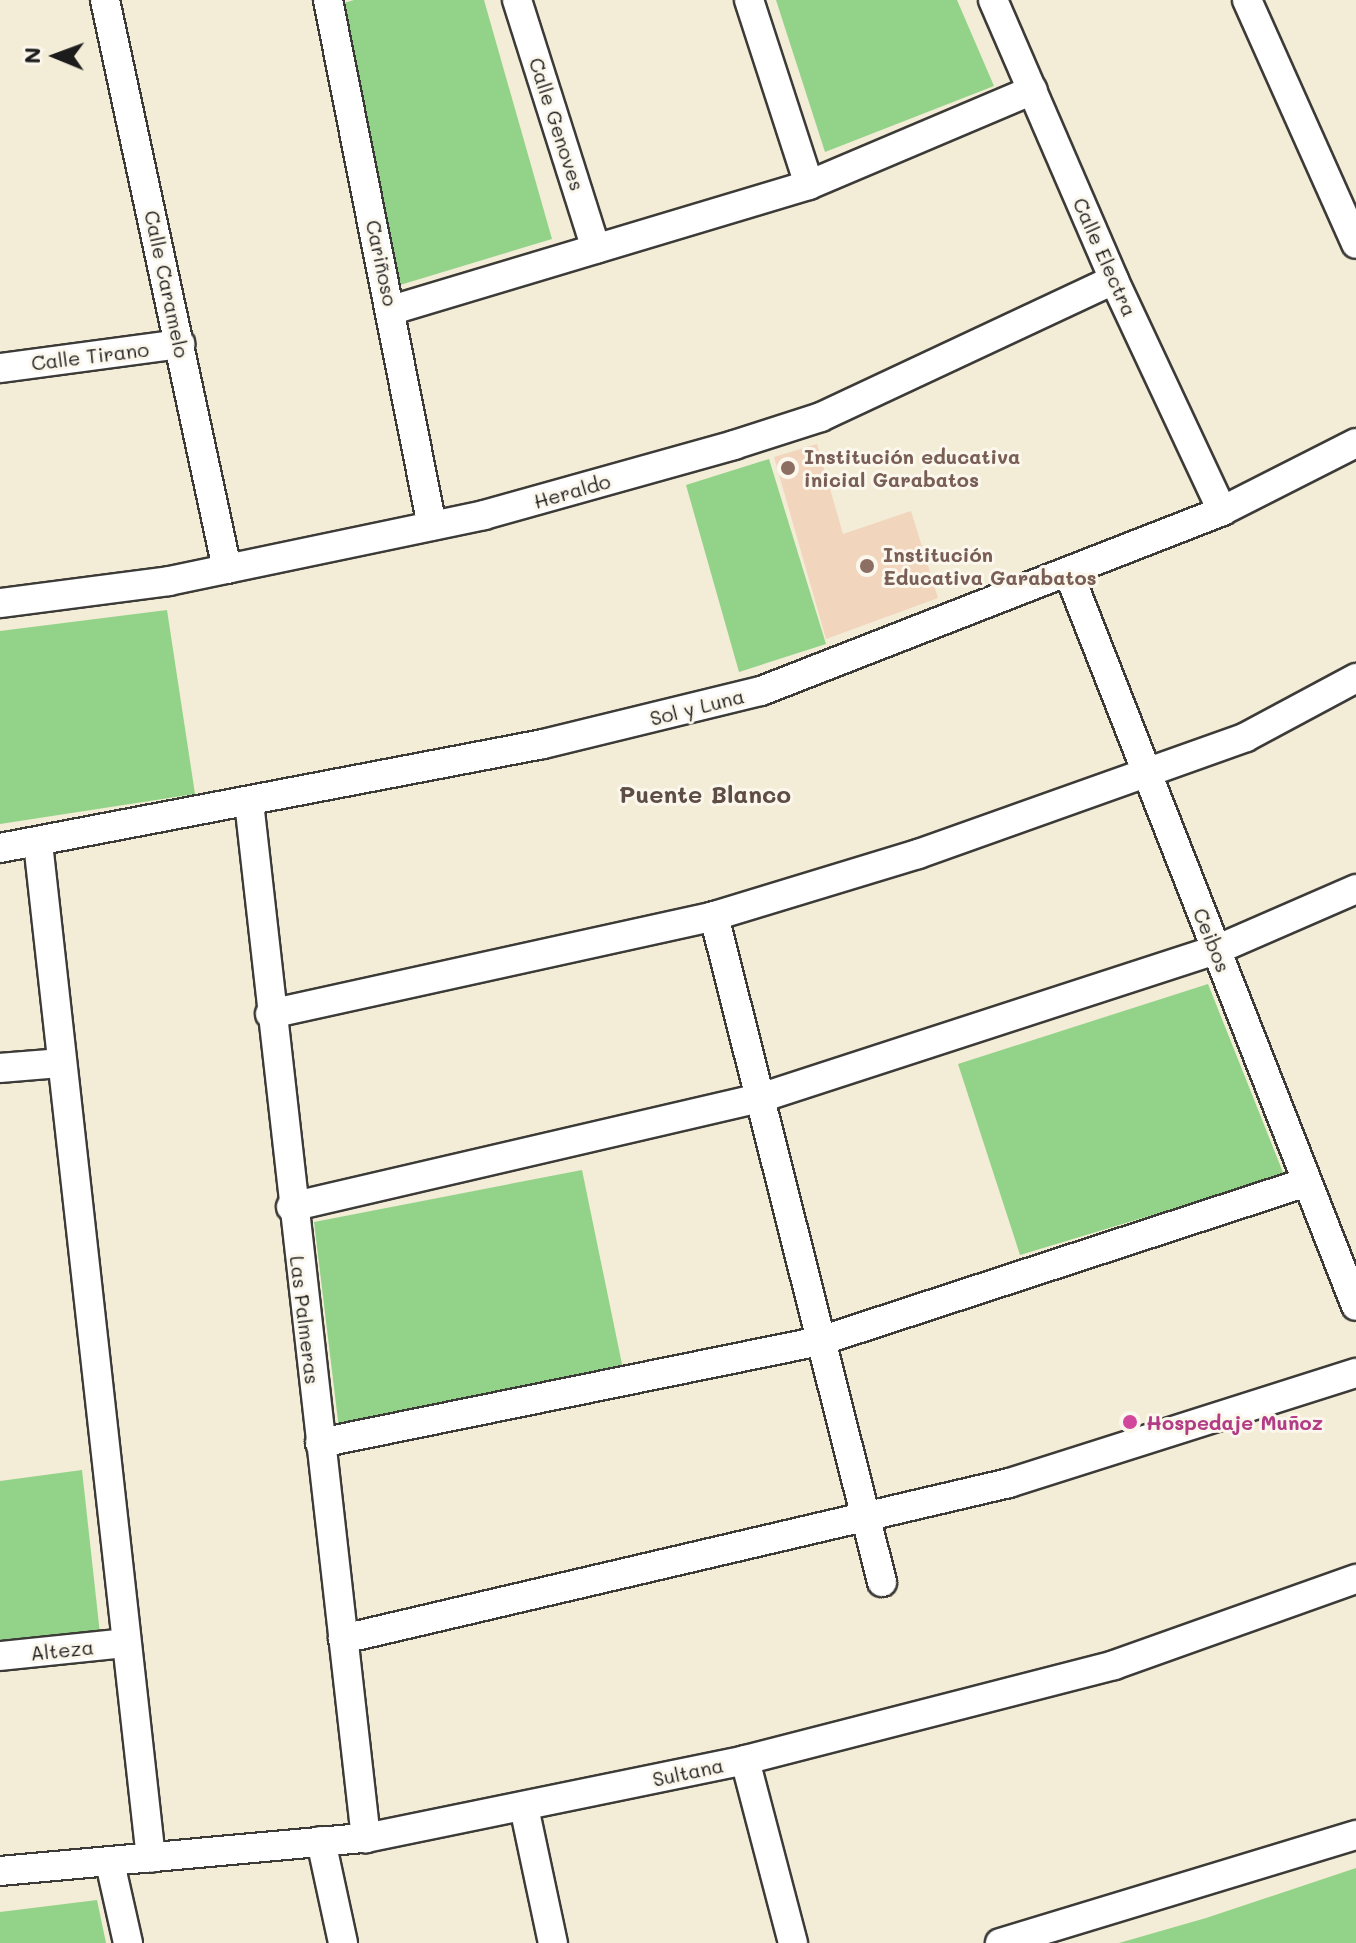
<!DOCTYPE html>
<html>
<head>
<meta charset="utf-8">
<style>
	body { margin:0 }
	#map { position:relative; width:1356px; height:1943px; overflow:hidden; background:#f3ecd6; font-family:Mali,sans-serif }
	div>[style] { position:absolute }
	[style*='--x'] { left:calc(var(--x)*1px); top:calc(var(--y)*1px); width:calc(var(--w)*1px); rotate:calc(var(--a)*1deg) }
	.built>* { inset:0; background:#f1d5bd }
	.green>* { inset:0; background:#93d389 }
	.roads { filter:drop-shadow(2px 0 #3c3b38) drop-shadow(-2px 0 #3c3b38) drop-shadow(0 2px #3c3b38) drop-shadow(0 -2px #3c3b38) }
	.minor>* { height:28px; margin:-14px; padding:0 14px; transform-origin:14px; border-radius:14px; background:#fff }
	.dots>* { width:22px; height:22px; translate:-50% -50%; box-sizing:border-box; border:4px solid #fbf7ec; border-radius:50% }
	span { translate:-50% -50%; white-space:nowrap; text-align:center; line-height:1.15; -webkit-text-stroke:6px #fbf7ec; paint-order:stroke }
	.street-label { font-size:20px; color:#1c1c1c }
	.education-label { font-size:20px; color:#785e54; font-weight:700 }
	.left { translate:0 -50%; text-align:left }
	.hotel-label { font-size:20px; color:#b23c85; font-weight:700 }
	.quarter-label { font-size:24px; color:#5d4d45; font-weight:700 }
	.north { position:absolute; left:16px; top:16px; width:80px; height:80px; -webkit-text-stroke:6px #fbf7ec; paint-order:stroke; rotate:271deg; font-size:22px; font-weight:700; line-height:32px; text-align:center; color:#1c1c1c }
	.north::after { content:''; display:block; margin:auto; width:28px; height:36px; background:#1c1c1c; clip-path:polygon(50% 0,100% 100%,50% 72%,0 100%) }
</style>
</head>
<body>
<div id="map">
	<div class="built">
		<i style="clip-path:polygon(817px 444px,843px 534px,911px 511px,938px 598px,826px 639px,774px 457px)"></i>
	</div>
	<div class="green">
		<i style="clip-path:polygon(354px 0,484px 0,552px 239px,400px 285px,344px 3px)"></i>
		<i style="clip-path:polygon(776px 0,957px 0,994px 86px,825px 152px)"></i>
		<i style="clip-path:polygon(769px 459px,826px 644px,739px 672px,686px 485px)"></i>
		<i style="clip-path:polygon(167px 610px,195px 794px,0 824px,0 631px)"></i>
		<i style="clip-path:polygon(1208px 984px,1284px 1175px,1020px 1255px,958px 1064px)"></i>
		<i style="clip-path:polygon(582px 1170px,623px 1369px,339px 1429px,314px 1222px)"></i>
		<i style="clip-path:polygon(82px 1470px,100px 1634px,0 1645px,0 1481px)"></i>
		<i style="clip-path:polygon(1356px 1868px,1356px 1943px,1119px 1943px,1206px 1918px)"></i>
		<i style="clip-path:polygon(97px 1900px,106px 1943px,0 1943px,0 1912px)"></i>
	</div>
	<div class="roads">
		<div class="minor">
			<i style="--x:105;--y:0;--w:582;--a:77.9"></i>
			<i style="--x:328;--y:0;--w:536;--a:78.82"></i>
			<i style="--x:517;--y:0;--w:261;--a:72.4"></i>
			<i style="--x:749;--y:0;--w:194;--a:72"></i>
			<i style="--x:993;--y:0;--w:305;--a:66.6"></i>
			<i style="--x:1114;--y:280;--w:255;--a:64.9"></i>
			<i style="--x:1247;--y:0;--w:267;--a:65.9"></i>
			<i style="--x:392;--y:310;--w:435;--a:-16.7"></i>
			<i style="--x:809;--y:185;--w:243;--a:-23"></i>
			<i style="--x:0;--y:368;--w:182;--a:-7.6"></i>
			<i style="--x:1069;--y:574;--w:786;--a:68.59"></i>
			<i style="--x:0;--y:603;--w:170;--a:-7.4"></i>
			<i style="--x:169;--y:581;--w:322;--a:-11.8"></i>
			<i style="--x:484;--y:515;--w:260;--a:-15.6"></i>
			<i style="--x:734;--y:445;--w:91;--a:-17.8"></i>
			<i style="--x:821;--y:417;--w:323;--a:-25.1"></i>
			<i style="--x:249;--y:802;--w:1043;--a:83.56"></i>
			<i style="--x:38;--y:843;--w:1021;--a:83.65"></i>
			<i style="--x:0;--y:848;--w:553;--a:-10.84"></i>
			<i style="--x:543;--y:744;--w:224;--a:-13.7"></i>
			<i style="--x:761;--y:691;--w:495;--a:-21.3"></i>
			<i style="--x:1222;--y:511;--w:150;--a:-26.9"></i>
			<i style="--x:714;--y:916;--w:687;--a:75.84"></i>
			<i style="--x:270;--y:1014;--w:455;--a:-12.4"></i>
			<i style="--x:714;--y:916;--w:213;--a:-16.9"></i>
			<i style="--x:918;--y:854;--w:348;--a:-19.6"></i>
			<i style="--x:1246;--y:737;--w:125;--a:-28.2"></i>
			<i style="--x:0;--y:1068;--w:61;--a:-4.7"></i>
			<i style="--x:291;--y:1207;--w:481;--a:-13.1"></i>
			<i style="--x:760;--y:1098;--w:479;--a:-18"></i>
			<i style="--x:1216;--y:950;--w:153;--a:-23.5"></i>
			<i style="--x:320;--y:1443;--w:510;--a:-11.53"></i>
			<i style="--x:820;--y:1341;--w:512;--a:-18.08"></i>
			<i style="--x:343;--y:1639;--w:684;--a:-13.18"></i>
			<i style="--x:1009;--y:1483;--w:364;--a:-17.6"></i>
			<i style="--x:0;--y:1656;--w:126;--a:-5.9"></i>
			<i style="--x:745;--y:1760;--w:189;--a:75.3"></i>
			<i style="--x:524;--y:1807;--w:139;--a:78"></i>
			<i style="--x:321;--y:1841;--w:104;--a:77.8"></i>
			<i style="--x:110;--y:1863;--w:82;--a:77.3"></i>
			<i style="--x:0;--y:1871;--w:367;--a:-5.2"></i>
			<i style="--x:366;--y:1838;--w:387;--a:-11.6"></i>
			<i style="--x:745;--y:1760;--w:381;--a:-14.4"></i>
			<i style="--x:1114;--y:1665;--w:257;--a:-19.6"></i>
			<i style="--x:1000;--y:1943;--w:372;--a:-16.9"></i>
		</div>
	</div>
	<div class="dots">
		<i style="left:788px;top:468px;background:#8d6e63"></i>
		<i style="left:867px;top:566px;background:#8d6e63"></i>
		<i style="left:1130px;top:1422px;background:#d1479c"></i>
	</div>
	<div class="street-label">
		<span style="left:557px;top:124px;rotate:72deg">Calle Genoves</span>
		<span style="left:1105px;top:257px;rotate:66deg">Calle Electra</span>
		<span style="left:382px;top:263px;rotate:78deg">Cariñoso</span>
		<span style="left:167px;top:284px;rotate:78deg">Calle Caramelo</span>
		<span style="left:90px;top:356px;rotate:-7deg">Calle Tirano</span>
		<span style="left:572px;top:491px;rotate:-16deg">Heraldo</span>
		<span style="left:697px;top:707px;rotate:-14deg">Sol y Luna</span>
		<span style="left:1212px;top:940px;rotate:68deg">Ceibos</span>
		<span style="left:305px;top:1320px;rotate:83deg">Las Palmeras</span>
		<span style="left:62px;top:1650px;rotate:-6deg">Alteza</span>
		<span style="left:688px;top:1772px;rotate:-12deg">Sultana</span>
	</div>
	<div class="education-label">
		<span class="left" style="left:804px;top:468px">Institución educativa<br>inicial Garabatos</span>
		<span class="left" style="left:883px;top:566px">Institución<br>Educativa Garabatos</span>
	</div>
	<div class="hotel-label">
		<span class="left" style="left:1146px;top:1422px">Hospedaje Muñoz</span>
	</div>
	<div class="quarter-label">
		<span style="left:705px;top:794px">Puente Blanco</span>
	</div>
	<div class="north">N</div>
</div>
</body>
</html>
